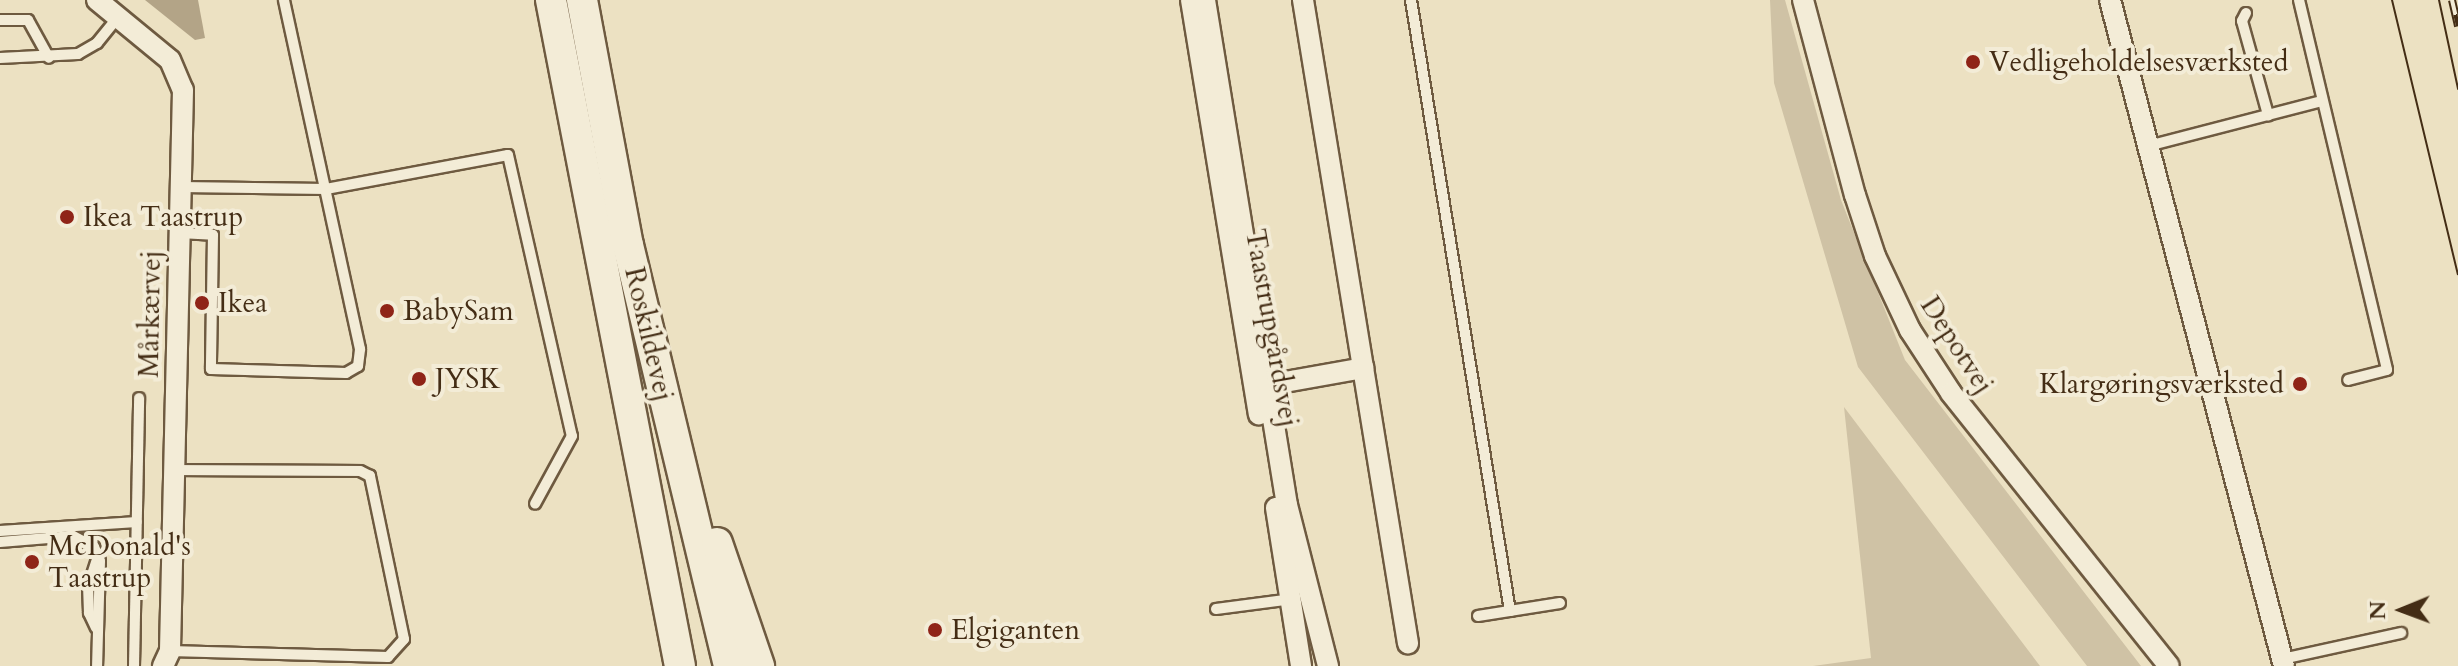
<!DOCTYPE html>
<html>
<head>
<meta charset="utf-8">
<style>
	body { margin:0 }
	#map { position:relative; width:2458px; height:666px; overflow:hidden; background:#ece1c2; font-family:Cardo,serif }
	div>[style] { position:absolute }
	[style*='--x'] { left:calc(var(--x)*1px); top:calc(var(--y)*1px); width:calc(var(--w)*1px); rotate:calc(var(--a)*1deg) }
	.green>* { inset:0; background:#cfc2a5 }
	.water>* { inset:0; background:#b3a487 }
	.roads { filter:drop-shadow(2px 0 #6e5a40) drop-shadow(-2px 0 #6e5a40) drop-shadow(0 2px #6e5a40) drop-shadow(0 -2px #6e5a40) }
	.service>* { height:10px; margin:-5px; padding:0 5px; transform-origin:5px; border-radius:5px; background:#f3ecd7 }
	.minor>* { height:20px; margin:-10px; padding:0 10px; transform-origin:10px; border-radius:10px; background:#f3ecd7 }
	.secondary>* { height:30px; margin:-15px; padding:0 15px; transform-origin:15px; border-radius:15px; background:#f3ecd7 }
	.tram>* { height:2px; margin:-1px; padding:0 1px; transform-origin:1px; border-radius:1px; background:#442d15 }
	.rail>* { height:8px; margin-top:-4px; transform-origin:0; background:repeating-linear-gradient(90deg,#f3ecd7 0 15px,#442d15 0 30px); box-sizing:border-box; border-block:2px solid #442d15 }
	.dots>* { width:22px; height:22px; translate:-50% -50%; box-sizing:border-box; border:4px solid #f3ecd7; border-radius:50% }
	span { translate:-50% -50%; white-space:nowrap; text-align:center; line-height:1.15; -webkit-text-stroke:8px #f3ecd7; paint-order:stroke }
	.poi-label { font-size:28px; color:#442d15 }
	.left { translate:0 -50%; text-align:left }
	.right { translate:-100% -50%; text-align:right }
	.street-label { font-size:28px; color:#442d15 }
	.north { position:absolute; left:2362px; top:570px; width:80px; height:80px; -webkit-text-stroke:6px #f3ecd7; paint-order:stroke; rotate:269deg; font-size:22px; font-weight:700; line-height:32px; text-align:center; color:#442d15 }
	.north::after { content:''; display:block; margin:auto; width:28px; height:36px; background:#442d15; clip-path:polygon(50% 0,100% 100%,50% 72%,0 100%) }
</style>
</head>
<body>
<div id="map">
	<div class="green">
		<i style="clip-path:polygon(1770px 0,1785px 0,1841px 200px,1905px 360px,2141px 666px,2087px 666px,1858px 367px,1774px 83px)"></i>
		<i style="clip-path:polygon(1844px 407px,2040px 666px,1813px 666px,1871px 658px)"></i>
	</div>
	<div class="water">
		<i style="clip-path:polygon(145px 0,198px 0,205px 38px,195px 40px)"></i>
	</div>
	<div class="roads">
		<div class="service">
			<i style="--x:1411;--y:0;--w:619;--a:80.8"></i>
			<i style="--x:2299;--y:0;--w:380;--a:76.6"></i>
			<i style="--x:2387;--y:370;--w:40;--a:165.6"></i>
			<i style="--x:2246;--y:13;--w:9;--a:117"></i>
			<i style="--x:2242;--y:21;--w:98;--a:74.5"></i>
			<i style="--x:0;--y:20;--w:28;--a:0"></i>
			<i style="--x:28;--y:20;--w:43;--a:61.1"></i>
			<i style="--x:0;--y:58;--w:78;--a:-2.9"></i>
			<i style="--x:78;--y:54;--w:22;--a:-30"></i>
			<i style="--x:97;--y:43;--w:33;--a:-51"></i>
			<i style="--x:2148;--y:146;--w:180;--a:-14.5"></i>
			<i style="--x:181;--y:187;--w:145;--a:0.8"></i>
			<i style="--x:326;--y:189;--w:185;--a:-10.6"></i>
			<i style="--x:508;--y:155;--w:288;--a:77.2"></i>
			<i style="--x:572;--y:436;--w:77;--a:118.6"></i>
			<i style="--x:179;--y:233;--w:34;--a:3"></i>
			<i style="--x:213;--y:235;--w:134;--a:90.9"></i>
			<i style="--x:211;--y:369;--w:135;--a:1.7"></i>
			<i style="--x:346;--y:373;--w:14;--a:-30"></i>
			<i style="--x:358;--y:366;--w:17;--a:-83"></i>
			<i style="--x:360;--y:349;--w:357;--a:-102.3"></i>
			<i style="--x:0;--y:531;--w:137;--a:-3.8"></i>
			<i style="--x:0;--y:542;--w:73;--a:-4.7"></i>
			<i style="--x:73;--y:536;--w:24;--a:28"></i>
			<i style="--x:94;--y:547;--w:15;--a:67"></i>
			<i style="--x:100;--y:561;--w:105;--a:91.6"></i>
			<i style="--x:1216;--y:609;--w:77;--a:-7.5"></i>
			<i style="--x:1478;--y:616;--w:83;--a:-9"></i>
			<i style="--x:96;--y:628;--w:17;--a:-115"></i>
			<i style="--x:89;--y:613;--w:26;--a:-92"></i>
			<i style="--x:88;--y:587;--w:29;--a:-72"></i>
			<i style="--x:170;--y:651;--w:218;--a:1.6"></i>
			<i style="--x:388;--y:657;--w:24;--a:-48"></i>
			<i style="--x:404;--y:639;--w:167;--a:-101.8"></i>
			<i style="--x:370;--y:476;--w:11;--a:-153"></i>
			<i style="--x:360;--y:471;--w:186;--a:-179.7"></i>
			<i style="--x:2282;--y:659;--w:122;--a:-12.3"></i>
			<i style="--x:134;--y:666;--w:268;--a:-88.9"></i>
		</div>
		<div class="minor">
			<i style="--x:97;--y:0;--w:94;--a:39.4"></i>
			<i style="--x:170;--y:60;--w:33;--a:67"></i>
			<i style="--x:183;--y:90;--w:561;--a:91.33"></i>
			<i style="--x:170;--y:651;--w:17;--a:115"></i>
			<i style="--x:1191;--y:0;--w:420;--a:80.7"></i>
			<i style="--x:1205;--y:0;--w:512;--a:80.78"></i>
			<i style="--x:1287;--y:505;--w:166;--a:75.7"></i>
			<i style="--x:1303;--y:0;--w:652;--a:80.73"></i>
			<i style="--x:1803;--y:0;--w:202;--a:75.1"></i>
			<i style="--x:1855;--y:195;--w:64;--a:71.8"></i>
			<i style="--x:1875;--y:256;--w:82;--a:64.7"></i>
			<i style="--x:1910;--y:330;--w:75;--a:56.9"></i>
			<i style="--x:1951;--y:393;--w:349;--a:51.4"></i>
			<i style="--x:2110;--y:0;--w:688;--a:75.36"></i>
			<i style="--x:1268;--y:385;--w:97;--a:-10.1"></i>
			<i style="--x:1276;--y:508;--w:160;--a:81"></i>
		</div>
		<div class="secondary">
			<i style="--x:551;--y:0;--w:678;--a:79.04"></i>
			<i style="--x:582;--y:0;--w:249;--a:79.4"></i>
			<i style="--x:628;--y:245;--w:433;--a:76.5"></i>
			<i style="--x:717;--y:543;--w:130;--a:71.1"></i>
		</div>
	</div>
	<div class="tram">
		<i style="--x:2392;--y:0;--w:282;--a:76.5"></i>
		<i style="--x:2439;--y:0;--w:91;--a:77.9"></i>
	</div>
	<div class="rail">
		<i style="--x:2452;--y:0;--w:27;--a:77"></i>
	</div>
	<div class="dots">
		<i style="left:1973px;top:62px;background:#8f2418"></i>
		<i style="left:67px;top:217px;background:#8f2418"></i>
		<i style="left:202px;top:303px;background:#8f2418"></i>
		<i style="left:387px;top:311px;background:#8f2418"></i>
		<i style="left:419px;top:379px;background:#8f2418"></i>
		<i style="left:2300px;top:384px;background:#8f2418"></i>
		<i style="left:32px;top:562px;background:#8f2418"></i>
		<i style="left:935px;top:630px;background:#8f2418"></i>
	</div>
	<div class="poi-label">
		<span class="left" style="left:1989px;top:62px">Vedligeholdelsesværksted</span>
		<span class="left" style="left:83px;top:217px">Ikea Taastrup</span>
		<span class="left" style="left:218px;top:303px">Ikea</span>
		<span class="left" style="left:403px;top:311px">BabySam</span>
		<span class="left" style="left:435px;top:379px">JYSK</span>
		<span class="right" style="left:2284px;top:384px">Klargøringsværksted</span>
		<span class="left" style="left:48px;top:562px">McDonald's<br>Taastrup</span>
		<span class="left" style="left:951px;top:630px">Elgiganten</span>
	</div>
	<div class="street-label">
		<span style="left:150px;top:314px;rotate:-89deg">Mårkærvej</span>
		<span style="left:1272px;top:328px;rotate:80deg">Taastrupgårdsvej</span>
		<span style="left:649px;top:334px;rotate:77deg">Roskildevej</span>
		<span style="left:1957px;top:345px;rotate:57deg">Depotvej</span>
	</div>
	<div class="north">N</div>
</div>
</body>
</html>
